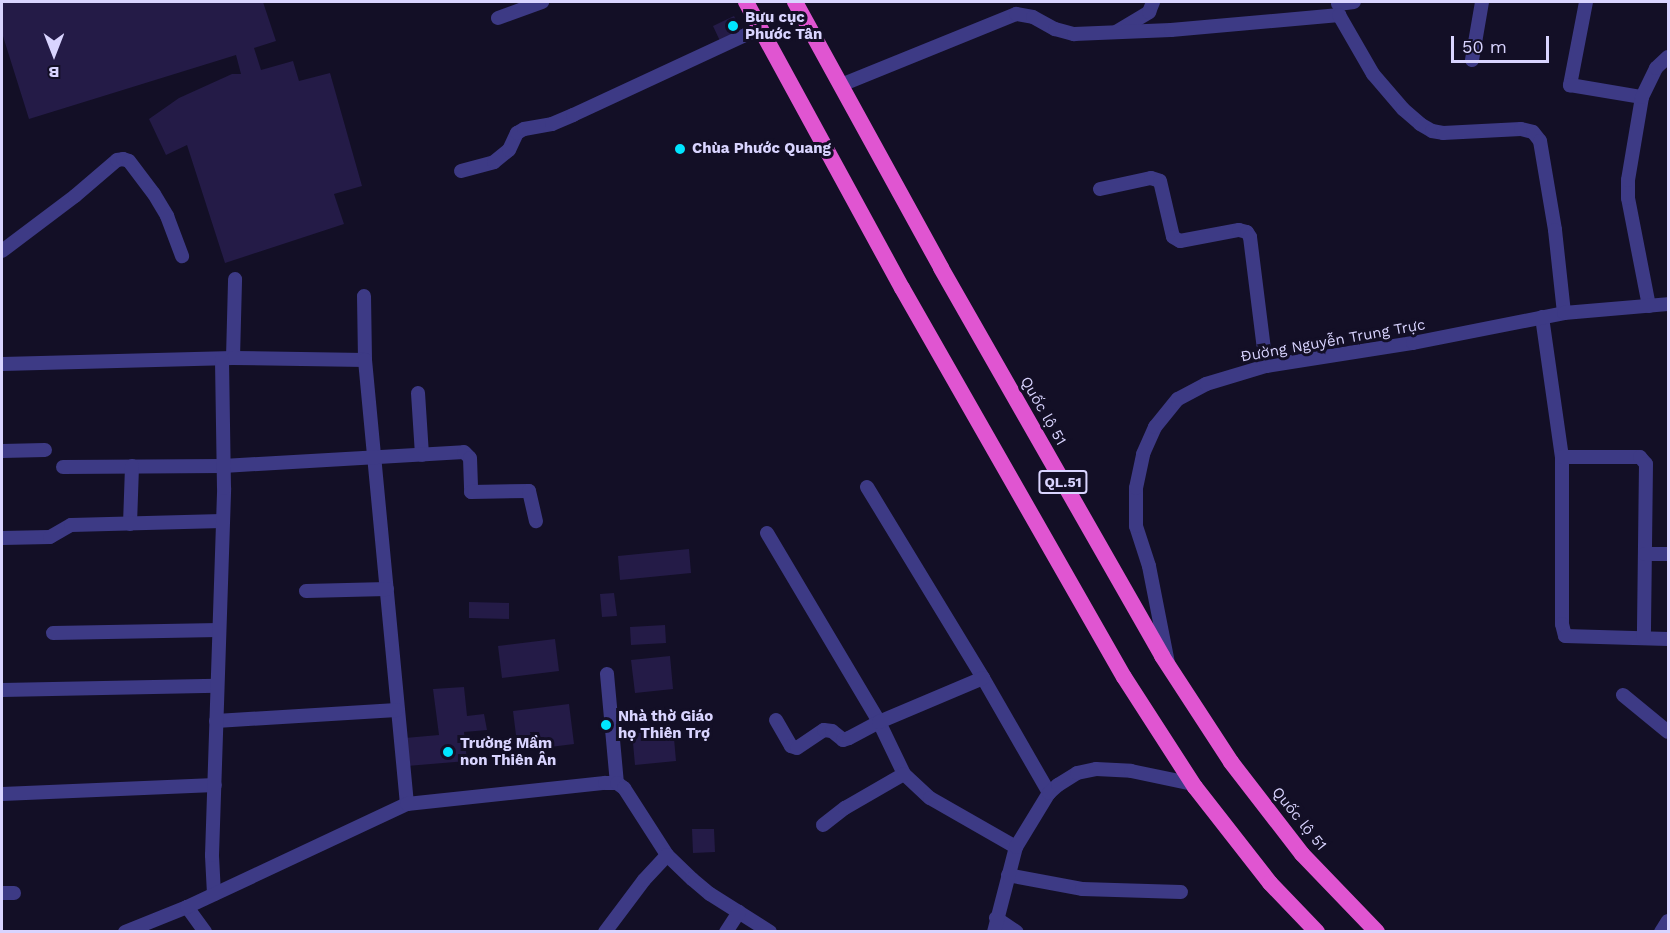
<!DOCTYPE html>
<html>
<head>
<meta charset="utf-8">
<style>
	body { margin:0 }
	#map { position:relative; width:1670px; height:933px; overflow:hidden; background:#130f26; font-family:"Work Sans",sans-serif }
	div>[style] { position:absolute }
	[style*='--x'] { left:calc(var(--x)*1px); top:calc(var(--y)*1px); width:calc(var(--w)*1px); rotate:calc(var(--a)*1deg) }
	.building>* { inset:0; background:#241b47 }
	.minor>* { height:14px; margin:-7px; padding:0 7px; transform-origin:7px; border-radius:7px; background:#3d3a85 }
	.trunk>* { height:16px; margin:-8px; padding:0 8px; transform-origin:8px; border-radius:8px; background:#e055d1 }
	.dots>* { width:16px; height:16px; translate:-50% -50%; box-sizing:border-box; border:3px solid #130f26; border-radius:50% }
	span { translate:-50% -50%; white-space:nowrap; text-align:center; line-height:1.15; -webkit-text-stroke:6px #130f26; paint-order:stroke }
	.shield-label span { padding:2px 4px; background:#130f26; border:2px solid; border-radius:4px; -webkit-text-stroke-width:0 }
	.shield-label { font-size:14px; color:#d9d4ff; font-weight:700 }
	.poi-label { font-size:15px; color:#d9d4ff; font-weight:700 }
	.left { translate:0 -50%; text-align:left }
	.street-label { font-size:15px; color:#d9d4ff }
	.frame { position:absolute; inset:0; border:3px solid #d9d4ff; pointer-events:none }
	.north { position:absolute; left:24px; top:24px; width:60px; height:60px; -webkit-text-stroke:4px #130f26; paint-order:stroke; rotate:180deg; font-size:16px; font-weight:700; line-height:24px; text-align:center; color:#d9d4ff }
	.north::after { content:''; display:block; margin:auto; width:21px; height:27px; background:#d9d4ff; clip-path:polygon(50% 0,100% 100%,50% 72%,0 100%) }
	.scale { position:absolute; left:1451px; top:36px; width:98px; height:27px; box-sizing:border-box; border:3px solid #d9d4ff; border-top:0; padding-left:8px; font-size:18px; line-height:21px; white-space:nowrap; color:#d9d4ff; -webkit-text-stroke:4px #130f26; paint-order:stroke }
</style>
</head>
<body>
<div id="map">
	<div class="building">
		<i style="clip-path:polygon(2px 2px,263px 2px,276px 41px,254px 48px,261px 70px,293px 61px,299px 81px,330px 73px,362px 186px,334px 194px,344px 224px,225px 263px,187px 145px,166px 155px,149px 119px,179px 98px,232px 74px,241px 74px,236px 55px,29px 119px,2px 33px)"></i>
		<i style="clip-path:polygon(734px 16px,742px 32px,720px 41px,713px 26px)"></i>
		<i style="clip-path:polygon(689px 549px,691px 573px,620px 580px,618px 556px)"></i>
		<i style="clip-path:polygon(614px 593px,617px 616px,602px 617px,600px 594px)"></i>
		<i style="clip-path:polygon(469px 602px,509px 603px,509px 619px,469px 618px)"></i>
		<i style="clip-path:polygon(665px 625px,666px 643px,631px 645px,630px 627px)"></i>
		<i style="clip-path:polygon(555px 639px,559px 671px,502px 678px,498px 646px)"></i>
		<i style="clip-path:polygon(670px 656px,673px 689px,635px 693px,631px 660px)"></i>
		<i style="clip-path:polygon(464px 687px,467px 716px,484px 714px,487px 730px,464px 732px,467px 761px,407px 766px,405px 738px,439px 735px,433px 689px)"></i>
		<i style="clip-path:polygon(569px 704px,574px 744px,518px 751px,513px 711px)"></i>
		<i style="clip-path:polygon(673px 727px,676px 761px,635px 765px,632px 732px)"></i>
		<i style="clip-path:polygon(692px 829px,714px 829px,715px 852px,693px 853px)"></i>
	</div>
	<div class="minor">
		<i style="--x:1586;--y:2;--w:85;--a:100.9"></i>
		<i style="--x:1570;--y:85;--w:73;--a:9.5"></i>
		<i style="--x:1338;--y:4;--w:16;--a:-7"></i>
		<i style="--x:498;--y:18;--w:47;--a:-20"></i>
		<i style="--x:1116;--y:32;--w:39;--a:-31"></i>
		<i style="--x:1149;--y:12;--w:11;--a:-68"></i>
		<i style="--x:1472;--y:60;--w:59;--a:-80.2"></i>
		<i style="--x:841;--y:85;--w:189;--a:-22.1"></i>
		<i style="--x:1016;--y:14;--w:17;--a:10"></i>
		<i style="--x:1033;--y:17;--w:25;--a:29"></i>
		<i style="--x:1055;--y:29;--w:20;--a:15"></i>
		<i style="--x:1074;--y:34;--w:97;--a:-2.4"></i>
		<i style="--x:1171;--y:30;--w:169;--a:-5.1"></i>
		<i style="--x:1339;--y:15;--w:68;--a:60"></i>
		<i style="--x:1373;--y:74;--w:46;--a:49.4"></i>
		<i style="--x:1403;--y:109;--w:23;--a:41"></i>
		<i style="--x:1420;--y:124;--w:14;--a:30"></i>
		<i style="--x:1432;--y:131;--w:11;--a:10"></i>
		<i style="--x:1443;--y:133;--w:78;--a:-2.9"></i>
		<i style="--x:1521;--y:129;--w:12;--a:14"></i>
		<i style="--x:1533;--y:132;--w:11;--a:52"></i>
		<i style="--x:1540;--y:141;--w:90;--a:80.4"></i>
		<i style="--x:1555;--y:230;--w:83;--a:83.8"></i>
		<i style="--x:461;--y:171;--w:34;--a:-15"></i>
		<i style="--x:494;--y:162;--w:19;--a:-39"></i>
		<i style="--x:509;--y:150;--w:19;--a:-65"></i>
		<i style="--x:517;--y:133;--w:8;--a:-30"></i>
		<i style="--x:524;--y:129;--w:28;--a:-10"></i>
		<i style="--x:552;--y:124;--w:23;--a:-23"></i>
		<i style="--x:573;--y:115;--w:206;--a:-24.9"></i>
		<i style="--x:1100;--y:189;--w:52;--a:-12.2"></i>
		<i style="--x:1151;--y:178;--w:9;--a:18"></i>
		<i style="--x:1160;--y:181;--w:57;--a:76.9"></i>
		<i style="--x:1173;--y:237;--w:8;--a:30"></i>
		<i style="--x:1180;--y:241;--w:60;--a:-10.6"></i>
		<i style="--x:1239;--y:230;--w:8;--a:14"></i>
		<i style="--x:1247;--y:232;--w:6;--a:59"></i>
		<i style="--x:1250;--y:237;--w:130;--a:82.9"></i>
		<i style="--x:2;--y:251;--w:91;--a:-37"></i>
		<i style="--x:75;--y:196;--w:55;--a:-40.6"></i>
		<i style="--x:117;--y:160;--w:6;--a:-9"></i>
		<i style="--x:123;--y:159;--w:6;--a:18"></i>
		<i style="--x:129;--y:161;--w:41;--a:52.9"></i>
		<i style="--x:154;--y:194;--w:26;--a:59"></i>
		<i style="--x:167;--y:216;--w:43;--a:69.4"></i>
		<i style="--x:364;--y:296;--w:64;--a:89.1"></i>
		<i style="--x:1649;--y:306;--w:110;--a:-101"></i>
		<i style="--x:1628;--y:198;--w:18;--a:-90"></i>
		<i style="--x:1628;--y:180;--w:84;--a:-80.4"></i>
		<i style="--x:1642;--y:97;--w:32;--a:-64"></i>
		<i style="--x:1656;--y:68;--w:16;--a:-43"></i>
		<i style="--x:1542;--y:317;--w:141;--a:81.9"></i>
		<i style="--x:1562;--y:457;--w:167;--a:90"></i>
		<i style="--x:1562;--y:624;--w:12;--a:76"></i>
		<i style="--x:1565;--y:636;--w:103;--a:1.7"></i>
		<i style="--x:233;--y:358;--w:79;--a:-88.5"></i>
		<i style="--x:2;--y:364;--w:231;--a:-1.5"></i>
		<i style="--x:233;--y:358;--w:132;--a:0.9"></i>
		<i style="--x:365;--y:360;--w:446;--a:84.6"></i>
		<i style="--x:418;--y:393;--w:62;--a:86.3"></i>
		<i style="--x:2;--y:451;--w:43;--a:-1.3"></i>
		<i style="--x:1562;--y:457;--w:78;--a:0"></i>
		<i style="--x:1640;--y:457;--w:9;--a:49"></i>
		<i style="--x:1646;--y:464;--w:174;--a:90.7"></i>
		<i style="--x:63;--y:467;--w:160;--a:-0.4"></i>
		<i style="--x:223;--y:466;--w:241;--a:-3.3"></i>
		<i style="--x:464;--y:452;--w:8;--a:45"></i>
		<i style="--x:470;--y:458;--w:34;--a:88"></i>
		<i style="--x:471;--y:492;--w:58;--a:-1"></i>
		<i style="--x:529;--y:491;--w:31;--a:77"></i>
		<i style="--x:867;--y:487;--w:223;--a:58.7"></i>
		<i style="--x:983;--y:678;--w:133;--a:60.1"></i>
		<i style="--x:130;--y:524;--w:58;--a:-88"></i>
		<i style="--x:767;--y:533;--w:220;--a:59.3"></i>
		<i style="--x:879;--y:722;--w:58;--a:64.3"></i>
		<i style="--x:904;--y:774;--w:35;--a:43"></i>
		<i style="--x:930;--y:798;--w:99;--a:29.7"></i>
		<i style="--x:2;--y:538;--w:48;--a:-1.2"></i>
		<i style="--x:50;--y:537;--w:24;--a:-30"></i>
		<i style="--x:71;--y:525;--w:151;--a:-1.5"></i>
		<i style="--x:1645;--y:554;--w:23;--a:0"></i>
		<i style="--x:306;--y:591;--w:81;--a:-1.4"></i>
		<i style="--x:53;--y:633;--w:166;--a:-1"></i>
		<i style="--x:1168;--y:663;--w:99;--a:-101.1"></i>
		<i style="--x:1149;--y:566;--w:42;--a:-108"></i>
		<i style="--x:1136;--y:526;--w:38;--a:-90"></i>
		<i style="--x:1136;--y:488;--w:35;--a:-78"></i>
		<i style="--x:1143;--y:454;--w:30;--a:-66"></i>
		<i style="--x:1155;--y:427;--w:36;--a:-51"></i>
		<i style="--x:1178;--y:399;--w:32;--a:-28"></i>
		<i style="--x:1206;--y:384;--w:63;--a:-16.7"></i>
		<i style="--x:1266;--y:366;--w:149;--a:-8.9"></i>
		<i style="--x:1413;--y:343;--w:154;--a:-11.2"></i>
		<i style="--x:1564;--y:313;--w:104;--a:-4.9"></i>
		<i style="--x:607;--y:674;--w:109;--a:84.8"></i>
		<i style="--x:2;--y:690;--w:215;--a:-1.1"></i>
		<i style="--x:1623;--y:695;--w:58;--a:39.4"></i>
		<i style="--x:776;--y:720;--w:30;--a:60"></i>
		<i style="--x:791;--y:746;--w:6;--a:18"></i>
		<i style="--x:797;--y:748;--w:32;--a:-34"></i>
		<i style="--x:824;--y:730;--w:8;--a:7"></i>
		<i style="--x:832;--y:731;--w:14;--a:39"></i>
		<i style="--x:843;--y:740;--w:6;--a:-18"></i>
		<i style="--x:849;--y:738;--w:34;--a:-28"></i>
		<i style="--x:879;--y:722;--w:113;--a:-22.9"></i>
		<i style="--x:216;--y:721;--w:181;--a:-3.5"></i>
		<i style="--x:2;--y:794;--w:213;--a:-2.4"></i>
		<i style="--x:823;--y:825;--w:28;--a:-38"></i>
		<i style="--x:845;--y:808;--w:68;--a:-30"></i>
		<i style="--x:1008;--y:875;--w:75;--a:10.7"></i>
		<i style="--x:1082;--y:889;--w:99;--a:1.7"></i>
		<i style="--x:2;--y:893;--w:12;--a:0"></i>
		<i style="--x:214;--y:894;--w:39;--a:-93"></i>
		<i style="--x:212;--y:855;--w:367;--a:-88.1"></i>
		<i style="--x:224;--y:488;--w:129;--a:-90.9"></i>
		<i style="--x:187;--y:907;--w:31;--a:54"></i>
		<i style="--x:996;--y:918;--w:25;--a:34"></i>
		<i style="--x:125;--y:932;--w:67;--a:-22"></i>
		<i style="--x:187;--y:907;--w:243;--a:-25.1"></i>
		<i style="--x:407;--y:804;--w:199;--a:-6.1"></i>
		<i style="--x:605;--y:783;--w:12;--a:0"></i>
		<i style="--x:617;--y:783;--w:9;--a:36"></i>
		<i style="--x:624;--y:788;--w:80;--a:57.3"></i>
		<i style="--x:667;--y:855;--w:35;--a:44"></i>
		<i style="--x:692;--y:879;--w:23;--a:40"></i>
		<i style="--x:710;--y:894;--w:71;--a:32.3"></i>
		<i style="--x:605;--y:932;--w:65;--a:-53.1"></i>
		<i style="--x:644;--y:880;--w:34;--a:-47"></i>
		<i style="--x:726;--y:932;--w:24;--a:-57"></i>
		<i style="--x:994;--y:932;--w:88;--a:-75.5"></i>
		<i style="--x:1016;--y:847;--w:63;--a:-58.6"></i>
		<i style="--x:1049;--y:793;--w:12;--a:-42"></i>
		<i style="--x:1058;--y:785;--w:22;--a:-32"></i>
		<i style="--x:1077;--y:773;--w:19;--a:-12"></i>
		<i style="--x:1096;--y:769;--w:35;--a:3"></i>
		<i style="--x:1131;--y:771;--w:63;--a:11.8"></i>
		<i style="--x:1661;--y:932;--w:13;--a:-58"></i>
	</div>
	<div class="trunk">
		<i style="--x:746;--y:2;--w:326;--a:61.4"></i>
		<i style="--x:902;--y:288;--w:448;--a:60.3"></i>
		<i style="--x:1124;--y:677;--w:131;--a:57.2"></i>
		<i style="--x:1195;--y:787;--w:122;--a:52"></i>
		<i style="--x:1270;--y:883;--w:68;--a:46.2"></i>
		<i style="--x:795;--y:2;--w:303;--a:61.2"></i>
		<i style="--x:941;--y:268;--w:447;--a:60.3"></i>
		<i style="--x:1162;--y:656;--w:126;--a:56.9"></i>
		<i style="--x:1231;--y:762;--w:116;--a:52.3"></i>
		<i style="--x:1302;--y:854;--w:108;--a:46.1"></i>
	</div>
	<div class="dots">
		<i style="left:733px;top:26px;background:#00e5ff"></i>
		<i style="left:680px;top:149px;background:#00e5ff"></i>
		<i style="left:606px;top:725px;background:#00e5ff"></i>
		<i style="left:448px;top:752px;background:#00e5ff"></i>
	</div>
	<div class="shield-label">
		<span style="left:1063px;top:482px">QL.51</span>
	</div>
	<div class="poi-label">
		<span class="left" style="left:745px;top:26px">Bưu cục<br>Phước Tân</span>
		<span class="left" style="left:692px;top:149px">Chùa Phước Quang</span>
		<span class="left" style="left:618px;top:725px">Nhà thờ Giáo<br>họ Thiên Trợ</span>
		<span class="left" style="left:460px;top:752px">Trường Mầm<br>non Thiên Ân</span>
	</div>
	<div class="street-label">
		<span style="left:1333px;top:341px;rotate:-10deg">Đường Nguyễn Trung Trực</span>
		<span style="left:1043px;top:411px;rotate:60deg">Quốc lộ 51</span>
		<span style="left:1299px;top:819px;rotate:51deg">Quốc lộ 51</span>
	</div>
	<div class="frame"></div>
	<div class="north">B</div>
	<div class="scale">50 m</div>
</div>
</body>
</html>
